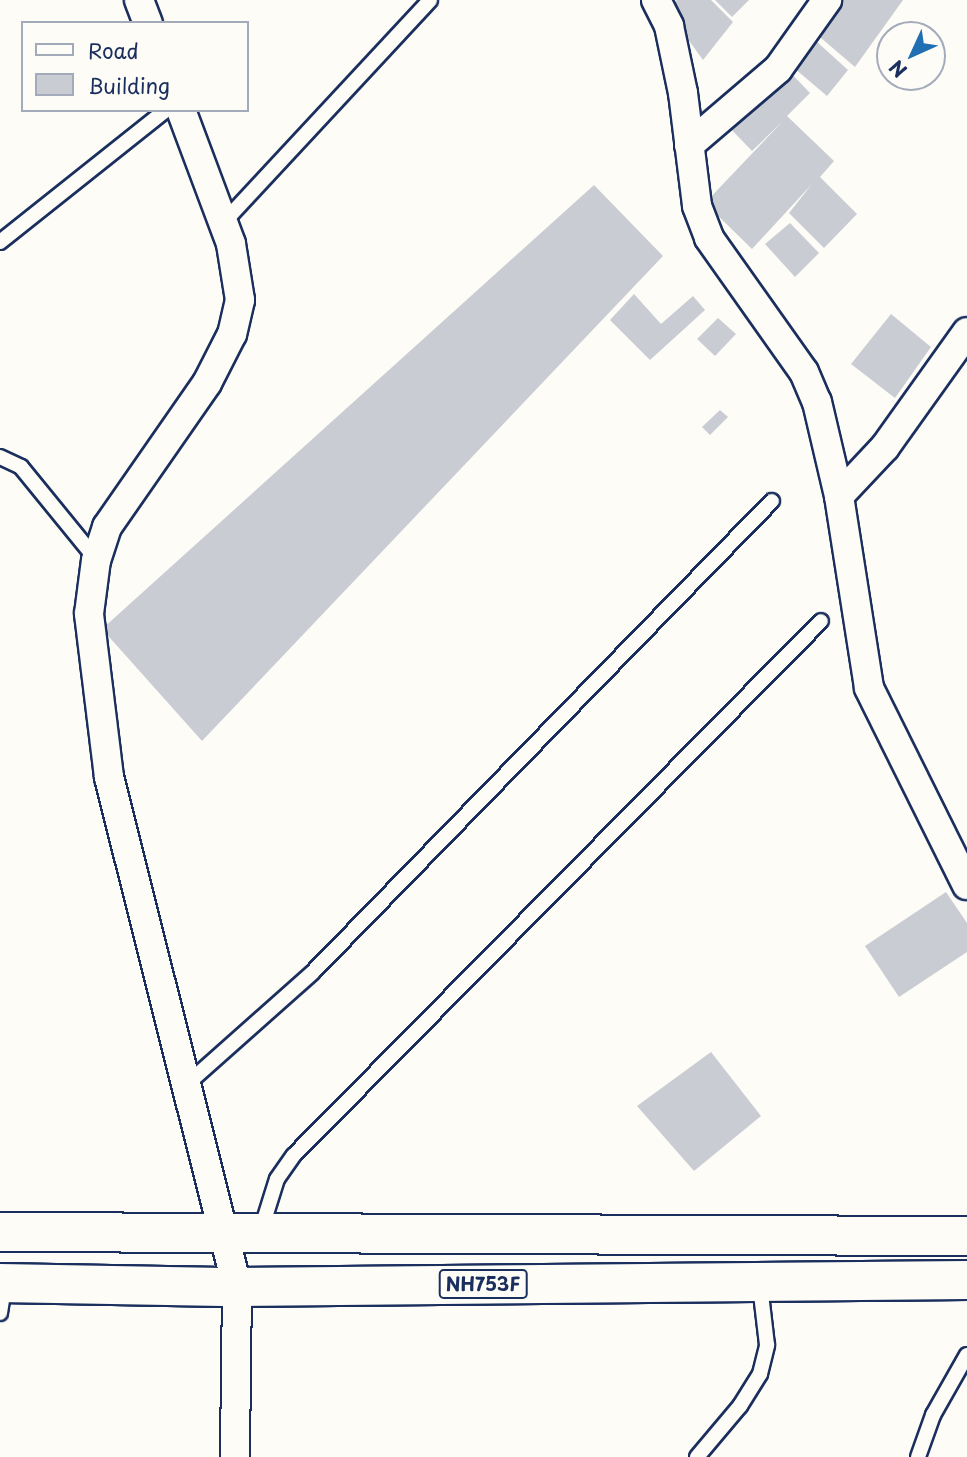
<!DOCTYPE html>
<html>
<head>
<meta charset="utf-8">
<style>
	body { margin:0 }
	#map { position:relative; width:967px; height:1457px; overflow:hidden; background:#fdfcf7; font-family:"Playpen Sans",sans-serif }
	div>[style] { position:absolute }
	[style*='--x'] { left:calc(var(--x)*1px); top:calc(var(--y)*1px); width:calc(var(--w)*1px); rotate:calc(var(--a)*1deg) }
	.building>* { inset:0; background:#c9ccd3 }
	.roads { filter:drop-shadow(2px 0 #1b2f5e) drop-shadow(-2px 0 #1b2f5e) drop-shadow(0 2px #1b2f5e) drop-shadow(0 -2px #1b2f5e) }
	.service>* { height:14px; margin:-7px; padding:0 7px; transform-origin:7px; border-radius:7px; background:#fdfcf7 }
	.minor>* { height:28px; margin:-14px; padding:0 14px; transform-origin:14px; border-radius:14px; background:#fdfcf7 }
	.trunk>* { height:38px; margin:-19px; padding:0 19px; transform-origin:19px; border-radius:19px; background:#fdfcf7 }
	span { translate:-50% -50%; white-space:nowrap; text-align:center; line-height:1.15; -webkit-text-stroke:6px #fdfcf7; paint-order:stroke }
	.shield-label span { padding:2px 5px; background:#fdfcf7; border:2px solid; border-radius:5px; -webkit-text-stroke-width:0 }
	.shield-label { font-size:19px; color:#1b2f5e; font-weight:700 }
	.legend { position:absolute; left:21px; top:21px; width:228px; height:91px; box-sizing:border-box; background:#fdfcf7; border:2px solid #a3aaba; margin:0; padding:9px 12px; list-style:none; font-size:21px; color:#1b2f5e }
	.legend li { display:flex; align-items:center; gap:14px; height:35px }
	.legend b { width:35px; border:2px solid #a3aaba }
	.north { position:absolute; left:876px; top:21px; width:70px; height:70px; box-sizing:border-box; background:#fdfcf7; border:2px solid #a3aaba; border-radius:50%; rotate:225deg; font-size:19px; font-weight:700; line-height:28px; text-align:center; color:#1b2f5e }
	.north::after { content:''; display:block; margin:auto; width:24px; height:32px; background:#1f6fb2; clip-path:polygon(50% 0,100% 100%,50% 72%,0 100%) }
</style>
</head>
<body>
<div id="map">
	<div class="building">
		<i style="clip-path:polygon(677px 0,711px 0,733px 22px,703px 60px,667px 10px)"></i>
		<i style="clip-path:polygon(715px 0,749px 0,732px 17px)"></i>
		<i style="clip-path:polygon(835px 0,903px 0,855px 67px,814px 32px)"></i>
		<i style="clip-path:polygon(816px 41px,848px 70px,827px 96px,794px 68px)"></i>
		<i style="clip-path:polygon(785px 67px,810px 93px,787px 116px,834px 161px,820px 177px,857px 214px,824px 248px,789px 213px,812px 184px,752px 249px,705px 203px,783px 121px,752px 151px,727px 125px)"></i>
		<i style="clip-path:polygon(594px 185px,663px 256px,202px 741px,102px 629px)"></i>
		<i style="clip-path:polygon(790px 223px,819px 253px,795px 277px,765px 244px)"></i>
		<i style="clip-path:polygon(634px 294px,661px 324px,693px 296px,705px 310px,650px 360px,610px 320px)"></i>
		<i style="clip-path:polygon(891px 314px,931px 347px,895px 398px,851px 364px)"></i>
		<i style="clip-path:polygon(718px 318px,736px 334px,715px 356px,697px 339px)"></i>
		<i style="clip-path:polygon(720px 410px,728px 417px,710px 435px,702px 427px)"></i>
		<i style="clip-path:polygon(946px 892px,967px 923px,967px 952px,899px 997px,865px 946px)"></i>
		<i style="clip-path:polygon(711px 1052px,761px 1116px,694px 1171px,637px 1106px)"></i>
	</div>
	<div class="roads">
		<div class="service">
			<i style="--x:223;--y:223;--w:304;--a:-47.1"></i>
			<i style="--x:0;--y:242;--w:212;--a:-38.5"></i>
			<i style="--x:0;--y:457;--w:23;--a:25"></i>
			<i style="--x:21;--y:467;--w:119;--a:50.8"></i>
			<i style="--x:187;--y:1084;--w:167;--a:-41.6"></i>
			<i style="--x:312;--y:973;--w:659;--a:-45.74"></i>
			<i style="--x:261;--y:1230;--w:53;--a:-72.6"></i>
			<i style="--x:277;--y:1179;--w:29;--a:-55"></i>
			<i style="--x:294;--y:1155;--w:750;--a:-45.38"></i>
			<i style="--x:0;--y:1313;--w:30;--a:-81"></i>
			<i style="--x:697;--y:1457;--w:67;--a:-49.9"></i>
			<i style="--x:740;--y:1406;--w:38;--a:-58"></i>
			<i style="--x:760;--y:1374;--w:30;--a:-76"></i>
			<i style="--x:767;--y:1345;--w:60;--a:-96.7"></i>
			<i style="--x:918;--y:1457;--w:45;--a:-70.3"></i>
			<i style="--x:933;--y:1415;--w:69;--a:-60.5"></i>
		</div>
		<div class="minor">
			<i style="--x:139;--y:0;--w:25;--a:69"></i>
			<i style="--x:656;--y:0;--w:29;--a:63"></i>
			<i style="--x:669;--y:26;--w:68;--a:78.2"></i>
			<i style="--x:683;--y:93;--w:114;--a:82.9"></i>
			<i style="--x:697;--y:206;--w:34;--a:69"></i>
			<i style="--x:709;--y:238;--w:164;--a:54.7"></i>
			<i style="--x:804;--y:372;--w:33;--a:67"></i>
			<i style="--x:817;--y:402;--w:97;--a:76.8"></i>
			<i style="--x:839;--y:496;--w:194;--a:81.1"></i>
			<i style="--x:869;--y:688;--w:220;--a:63.6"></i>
			<i style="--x:181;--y:110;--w:143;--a:69.5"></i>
			<i style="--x:231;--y:244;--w:57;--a:80.9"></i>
			<i style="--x:240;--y:300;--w:35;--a:103"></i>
			<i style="--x:232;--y:334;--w:55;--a:117"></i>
			<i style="--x:207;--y:383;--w:175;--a:124.8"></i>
			<i style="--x:107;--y:527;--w:35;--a:108"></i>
			<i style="--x:96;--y:560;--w:54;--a:97.4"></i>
			<i style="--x:89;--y:614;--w:164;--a:83"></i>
			<i style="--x:109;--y:777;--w:526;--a:75.91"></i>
			<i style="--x:237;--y:1287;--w:170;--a:90.7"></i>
			<i style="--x:689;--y:145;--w:117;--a:-40.5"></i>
			<i style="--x:778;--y:69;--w:85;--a:-54.6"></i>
			<i style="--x:839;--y:496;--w:67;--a:-46.8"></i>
			<i style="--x:885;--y:447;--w:141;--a:-54.5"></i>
		</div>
		<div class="trunk">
			<i style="--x:0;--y:1232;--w:967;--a:0.24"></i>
			<i style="--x:0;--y:1283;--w:237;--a:1"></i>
			<i style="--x:237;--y:1287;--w:730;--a:-0.55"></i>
		</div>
	</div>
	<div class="shield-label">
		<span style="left:483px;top:1284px">NH753F</span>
	</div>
	<ul class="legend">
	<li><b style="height:9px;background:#fdfcf7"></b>Road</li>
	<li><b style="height:19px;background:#c9ccd3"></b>Building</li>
	</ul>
	<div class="north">N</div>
</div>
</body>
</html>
